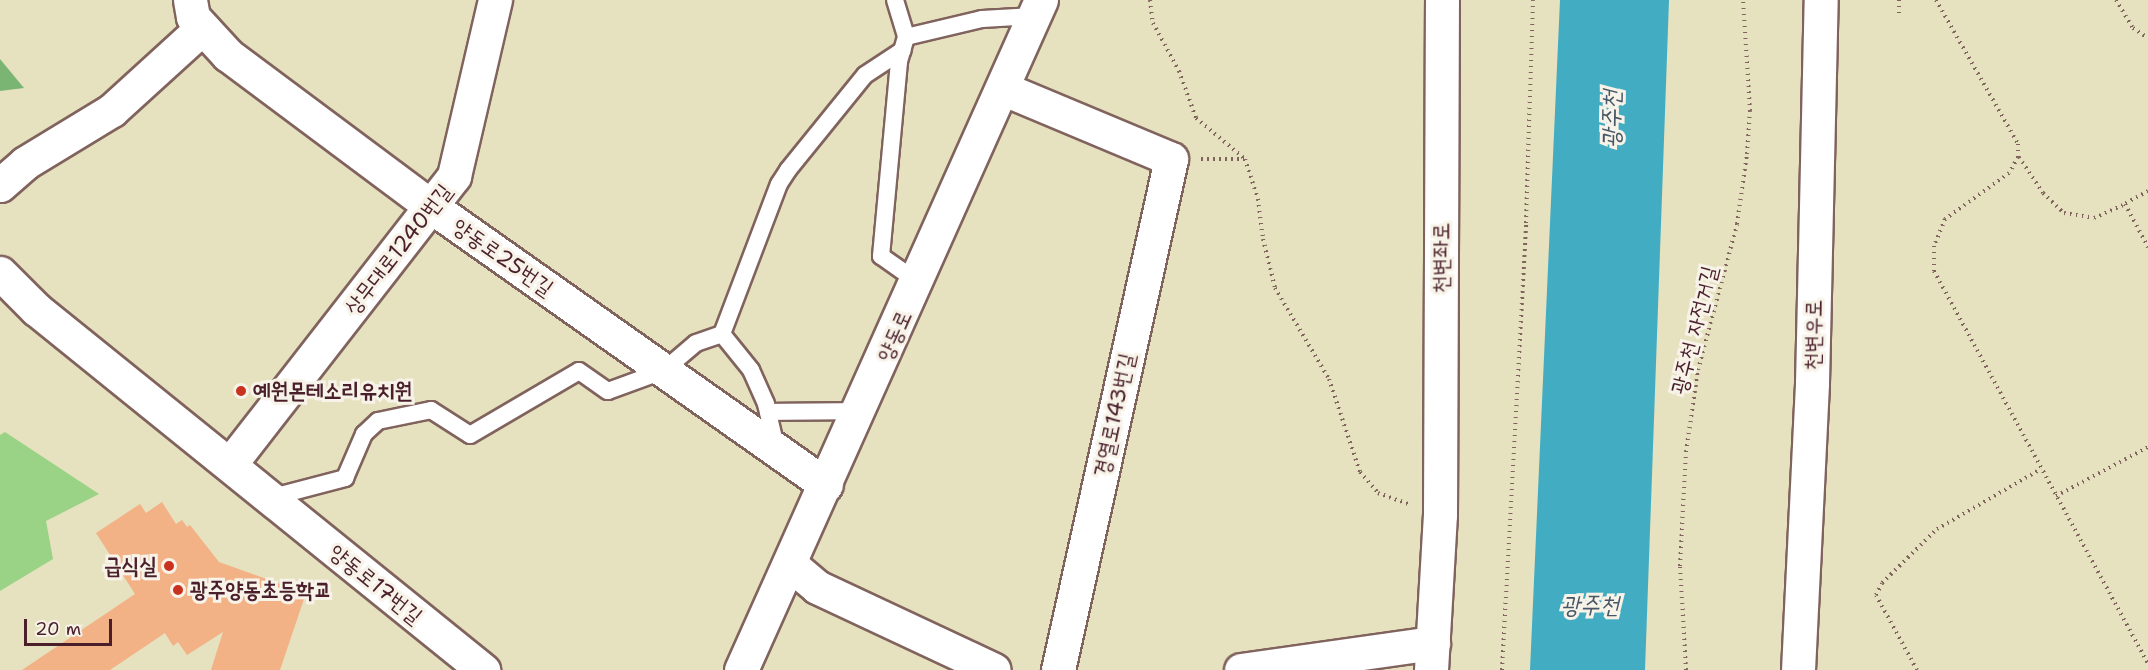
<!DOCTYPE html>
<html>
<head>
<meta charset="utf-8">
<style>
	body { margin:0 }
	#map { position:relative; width:2148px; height:670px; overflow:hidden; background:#e6e1be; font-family:"Shantell Sans","Poor Story",sans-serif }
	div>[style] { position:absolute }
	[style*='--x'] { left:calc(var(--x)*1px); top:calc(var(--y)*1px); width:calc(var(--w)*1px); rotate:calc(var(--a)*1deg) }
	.green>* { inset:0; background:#9ad386 }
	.forest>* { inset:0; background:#7bb573 }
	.water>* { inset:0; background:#42acc2 }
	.building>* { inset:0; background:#f3b186 }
	.path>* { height:4px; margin-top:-2px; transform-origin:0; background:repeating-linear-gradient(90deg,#81635e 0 1.5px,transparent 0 6px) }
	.roads { filter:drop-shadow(2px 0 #81635e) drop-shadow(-2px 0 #81635e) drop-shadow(0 2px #81635e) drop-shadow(0 -2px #81635e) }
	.service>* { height:16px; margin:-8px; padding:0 8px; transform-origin:8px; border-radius:8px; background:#fff }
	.minor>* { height:33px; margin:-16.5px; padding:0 16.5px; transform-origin:16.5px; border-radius:16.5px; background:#fff }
	.tertiary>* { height:33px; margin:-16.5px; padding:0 16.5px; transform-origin:16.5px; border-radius:16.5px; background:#fff }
	.dots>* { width:16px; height:16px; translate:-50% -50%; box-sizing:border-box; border:3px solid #f7f3e8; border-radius:50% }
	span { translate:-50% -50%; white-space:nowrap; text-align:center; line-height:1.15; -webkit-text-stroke:6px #f7f3e8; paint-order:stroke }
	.street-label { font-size:22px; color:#4a1f2b }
	.poi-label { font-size:22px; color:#4a1f2b; font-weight:700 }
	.left { translate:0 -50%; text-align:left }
	.right { translate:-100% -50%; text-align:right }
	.water-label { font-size:24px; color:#475767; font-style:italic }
	.scale { position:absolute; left:24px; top:619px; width:88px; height:27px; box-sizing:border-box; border:3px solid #4a1f2b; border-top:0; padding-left:8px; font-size:18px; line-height:21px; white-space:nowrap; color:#4a1f2b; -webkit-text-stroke:4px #f7f3e8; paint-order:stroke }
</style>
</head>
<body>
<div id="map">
	<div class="green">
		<i style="clip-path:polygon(5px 432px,99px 494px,46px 521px,53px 559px,0 591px,0 435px)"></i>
	</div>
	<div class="forest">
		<i style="clip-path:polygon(0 59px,24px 88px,0 91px)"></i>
	</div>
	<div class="water">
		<i style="clip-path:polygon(1560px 0,1669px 0,1645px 670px,1530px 670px)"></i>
	</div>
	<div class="building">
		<i style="clip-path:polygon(162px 502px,176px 524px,182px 520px,187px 527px,190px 525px,219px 562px,306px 593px,280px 670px,211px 670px,223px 632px,187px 655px,178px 642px,173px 646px,165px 633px,110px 670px,22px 670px,135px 594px,96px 533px,140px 504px,146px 513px)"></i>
	</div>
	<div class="path">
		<i style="--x:1150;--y:0;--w:23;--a:83"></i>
		<i style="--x:1153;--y:23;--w:55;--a:61.6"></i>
		<i style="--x:1179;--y:71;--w:50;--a:70.1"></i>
		<i style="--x:1196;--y:118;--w:64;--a:39.9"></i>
		<i style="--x:1245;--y:159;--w:42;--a:72"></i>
		<i style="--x:1258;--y:199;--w:40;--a:82.9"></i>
		<i style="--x:1263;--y:239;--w:50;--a:76.2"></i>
		<i style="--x:1275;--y:288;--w:106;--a:59.3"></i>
		<i style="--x:1329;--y:379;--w:98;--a:71.6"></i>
		<i style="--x:1360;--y:472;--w:28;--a:49"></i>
		<i style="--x:1378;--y:493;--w:35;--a:20"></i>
		<i style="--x:1899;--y:0;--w:14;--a:90"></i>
		<i style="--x:1936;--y:0;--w:166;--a:60.3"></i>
		<i style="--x:2018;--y:144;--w:13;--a:90"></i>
		<i style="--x:2018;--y:157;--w:18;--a:119"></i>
		<i style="--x:2009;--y:173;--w:79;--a:144.3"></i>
		<i style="--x:1945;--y:219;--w:29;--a:112"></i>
		<i style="--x:1934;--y:246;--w:25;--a:90"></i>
		<i style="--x:1934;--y:271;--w:447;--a:61.4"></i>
		<i style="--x:2116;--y:0;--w:33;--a:59"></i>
		<i style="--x:2133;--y:28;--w:18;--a:34"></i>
		<i style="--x:2019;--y:157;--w:43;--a:56.3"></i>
		<i style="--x:2043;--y:193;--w:29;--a:44"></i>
		<i style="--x:2064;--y:213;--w:30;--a:9"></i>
		<i style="--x:2094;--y:218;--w:34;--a:-24"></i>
		<i style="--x:1201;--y:159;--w:43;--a:0"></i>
		<i style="--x:2148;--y:191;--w:26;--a:151"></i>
		<i style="--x:2125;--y:204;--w:49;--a:61.9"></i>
		<i style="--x:2056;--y:496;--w:104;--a:-28"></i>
		<i style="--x:1502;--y:670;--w:448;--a:-86.9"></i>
		<i style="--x:1526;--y:223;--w:223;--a:-88.2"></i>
		<i style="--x:1686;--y:670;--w:104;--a:-93.3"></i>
		<i style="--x:1680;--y:566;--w:114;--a:-87"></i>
		<i style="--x:1686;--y:452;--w:83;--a:-81.7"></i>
		<i style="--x:1698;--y:370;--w:151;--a:-75"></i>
		<i style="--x:1737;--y:224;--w:71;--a:-81.9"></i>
		<i style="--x:1747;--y:154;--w:43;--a:-86"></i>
		<i style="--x:1750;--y:111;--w:111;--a:-93.6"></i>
		<i style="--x:1917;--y:670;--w:85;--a:-118.7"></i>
		<i style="--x:1876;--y:595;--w:13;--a:-63"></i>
		<i style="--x:1882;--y:583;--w:77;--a:-44.5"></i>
		<i style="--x:1937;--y:529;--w:120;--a:-30"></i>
	</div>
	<div class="roads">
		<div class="service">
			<i style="--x:895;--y:0;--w:39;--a:73"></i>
			<i style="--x:906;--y:37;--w:26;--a:106"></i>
			<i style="--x:899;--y:62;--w:195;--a:95.3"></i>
			<i style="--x:881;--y:256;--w:45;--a:35.1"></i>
			<i style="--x:906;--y:37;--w:78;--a:-13.3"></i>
			<i style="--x:982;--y:19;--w:52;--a:-3.3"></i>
			<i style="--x:722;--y:334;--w:160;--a:-69.2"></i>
			<i style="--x:779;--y:184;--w:17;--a:-57"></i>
			<i style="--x:788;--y:170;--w:122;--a:-51"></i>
			<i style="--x:865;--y:75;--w:45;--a:-33.3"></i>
			<i style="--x:768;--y:412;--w:92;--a:-0.6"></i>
			<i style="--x:269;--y:498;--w:79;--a:-14.7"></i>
			<i style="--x:345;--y:478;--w:48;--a:-66.6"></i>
			<i style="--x:364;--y:434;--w:19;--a:-43"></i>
			<i style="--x:378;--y:421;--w:54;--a:-11.7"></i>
			<i style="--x:431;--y:410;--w:46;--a:32.7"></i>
			<i style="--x:470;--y:435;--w:126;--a:-30.4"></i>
			<i style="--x:579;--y:371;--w:35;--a:35"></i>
			<i style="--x:608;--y:391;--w:59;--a:-20"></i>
			<i style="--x:663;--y:371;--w:43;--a:-40.3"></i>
			<i style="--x:696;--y:343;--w:28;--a:-19"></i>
			<i style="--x:722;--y:334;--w:46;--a:51.1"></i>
			<i style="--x:751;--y:370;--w:37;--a:66"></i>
			<i style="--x:766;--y:404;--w:44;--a:76.9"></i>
		</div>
		<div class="minor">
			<i style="--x:190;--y:0;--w:17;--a:80"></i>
			<i style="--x:193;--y:17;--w:52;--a:47.4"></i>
			<i style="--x:228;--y:55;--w:254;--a:36.7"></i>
			<i style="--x:432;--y:207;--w:482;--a:35.2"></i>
			<i style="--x:1004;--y:89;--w:181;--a:22.7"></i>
			<i style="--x:1171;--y:159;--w:523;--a:102.47"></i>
			<i style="--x:0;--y:185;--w:33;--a:-41"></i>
			<i style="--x:25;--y:163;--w:102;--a:-31.3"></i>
			<i style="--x:112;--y:110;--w:122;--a:-42.3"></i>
			<i style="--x:0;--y:273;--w:51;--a:45"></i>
			<i style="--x:36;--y:309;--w:575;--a:38.92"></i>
			<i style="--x:230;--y:464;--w:365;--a:-52.1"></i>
			<i style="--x:454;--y:176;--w:181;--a:-76.9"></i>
			<i style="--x:791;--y:565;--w:34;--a:40"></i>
			<i style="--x:817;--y:587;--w:195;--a:25.1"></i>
			<i style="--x:741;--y:670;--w:734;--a:-65.88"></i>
			<i style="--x:1241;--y:670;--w:194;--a:-8"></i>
		</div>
		<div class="tertiary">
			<i style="--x:1431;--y:670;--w:155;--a:-86.7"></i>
			<i style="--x:1440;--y:515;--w:515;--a:-89.78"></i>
			<i style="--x:1798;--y:670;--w:287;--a:-87.2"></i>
			<i style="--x:1812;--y:383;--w:383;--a:-88.7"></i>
		</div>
	</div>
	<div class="dots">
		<i style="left:241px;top:391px;background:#c8321e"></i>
		<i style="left:169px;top:566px;background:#c8321e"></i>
		<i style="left:178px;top:590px;background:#c8321e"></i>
	</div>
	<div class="street-label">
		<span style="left:398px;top:249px;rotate:-52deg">상무대로1240번길</span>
		<span style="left:503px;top:257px;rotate:35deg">양동로25번길</span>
		<span style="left:1441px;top:258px;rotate:-90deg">천변좌로</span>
		<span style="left:1694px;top:330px;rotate:-76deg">광주천 자전거길</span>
		<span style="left:1813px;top:335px;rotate:-89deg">천변우로</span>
		<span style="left:894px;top:336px;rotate:-66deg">양동로</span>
		<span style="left:1114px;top:415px;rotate:-78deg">경열로143번길</span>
		<span style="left:376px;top:584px;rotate:39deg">양동로17번길</span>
	</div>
	<div class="poi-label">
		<span class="left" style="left:253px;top:391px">예원몬테소리유치원</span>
		<span class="right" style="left:157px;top:566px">급식실</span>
		<span class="left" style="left:190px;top:590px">광주양동초등학교</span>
	</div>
	<div class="water-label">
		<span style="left:1612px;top:119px;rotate:-89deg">광주천</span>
		<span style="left:1590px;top:606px">광주천</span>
	</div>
	<div class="scale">20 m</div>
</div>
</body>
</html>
